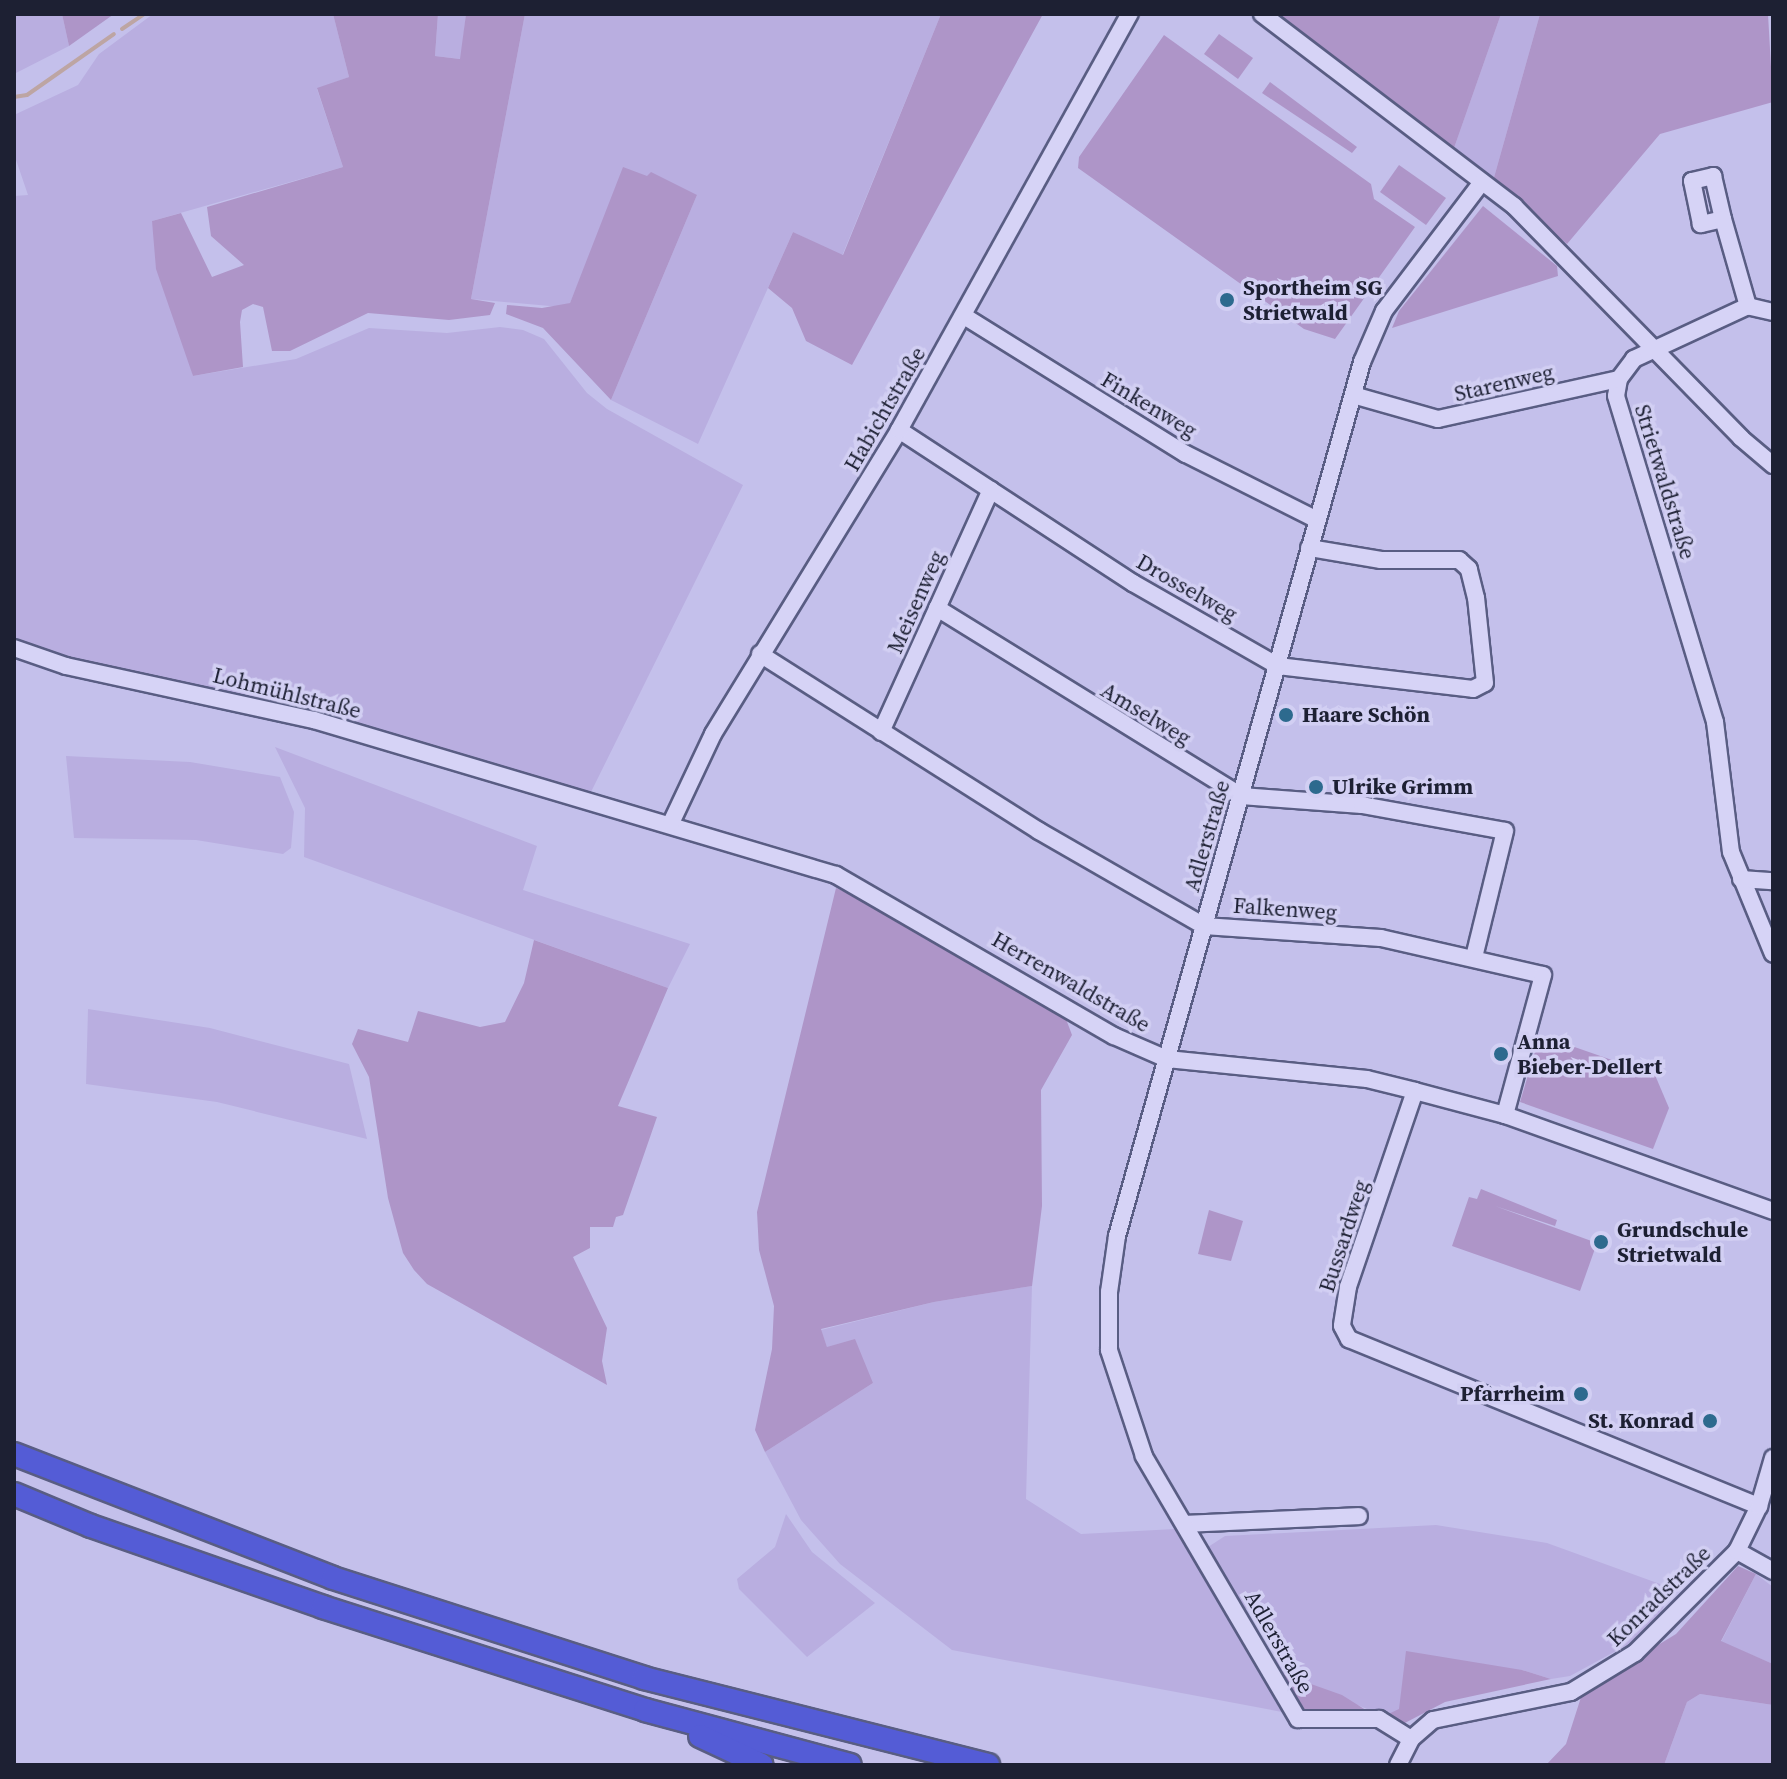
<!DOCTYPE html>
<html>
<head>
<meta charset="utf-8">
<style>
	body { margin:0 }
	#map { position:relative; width:1787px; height:1779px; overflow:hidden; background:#c4c0eb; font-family:"Source Serif 4",serif }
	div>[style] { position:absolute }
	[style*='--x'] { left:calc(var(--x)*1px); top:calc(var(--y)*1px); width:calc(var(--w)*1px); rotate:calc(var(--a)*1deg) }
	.farmland>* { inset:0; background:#b9aee0 }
	.green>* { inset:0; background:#ae95c8 }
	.stream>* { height:4px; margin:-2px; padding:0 2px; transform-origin:2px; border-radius:2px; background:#bda5a3 }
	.roads { filter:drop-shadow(2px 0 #595d83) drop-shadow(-2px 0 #595d83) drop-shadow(0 2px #595d83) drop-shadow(0 -2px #595d83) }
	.minor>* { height:16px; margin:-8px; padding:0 8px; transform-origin:8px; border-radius:8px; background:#d6d3f6 }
	.highway>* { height:22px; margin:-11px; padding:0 11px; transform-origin:11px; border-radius:11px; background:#545cd6 }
	.dots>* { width:22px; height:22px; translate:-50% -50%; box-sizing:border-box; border:4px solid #d2cff3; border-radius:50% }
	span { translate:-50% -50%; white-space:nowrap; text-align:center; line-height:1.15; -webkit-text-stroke:7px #d2cff3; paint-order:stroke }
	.poi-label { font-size:22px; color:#1d2033; font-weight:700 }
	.left { translate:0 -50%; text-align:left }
	.right { translate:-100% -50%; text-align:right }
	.street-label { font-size:22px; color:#1d2033 }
	.frame { position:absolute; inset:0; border:16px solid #1d2033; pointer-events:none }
</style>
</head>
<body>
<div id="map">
	<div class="farmland">
		<i style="clip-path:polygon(14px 14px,62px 14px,69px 46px,14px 74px)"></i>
		<i style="clip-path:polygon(153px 14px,333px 14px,349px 77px,317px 89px,343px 167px,152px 221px,193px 376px,296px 359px,369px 328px,447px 333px,500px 327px,523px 330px,544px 339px,587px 393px,607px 409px,743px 485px,590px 794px,14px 642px,14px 196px,28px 195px,14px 154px,14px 115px,78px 85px,99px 54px)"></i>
		<i style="clip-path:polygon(438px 14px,466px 14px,461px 59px,435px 56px)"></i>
		<i style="clip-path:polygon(525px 14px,941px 14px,842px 256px,793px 232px,698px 444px,611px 400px,697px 195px,582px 274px,570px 303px,561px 307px,471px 299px)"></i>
		<i style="clip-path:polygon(1501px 14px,1540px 14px,1493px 181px,1453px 151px)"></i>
		<i style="clip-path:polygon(275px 747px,537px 846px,523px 890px,690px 944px,668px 988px,304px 857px,305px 808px)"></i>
		<i style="clip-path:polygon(66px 756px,190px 762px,280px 777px,294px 812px,291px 848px,283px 854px,196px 840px,74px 838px)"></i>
		<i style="clip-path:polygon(88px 1009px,210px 1028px,349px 1064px,367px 1139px,217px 1102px,86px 1084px)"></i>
		<i style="clip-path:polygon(1032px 1286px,1026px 1499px,1081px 1534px,1175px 1529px,1283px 1705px,1282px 1712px,952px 1650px,840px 1564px,801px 1520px,765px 1452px,873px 1383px,827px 1347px,821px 1330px,934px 1302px)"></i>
		<i style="clip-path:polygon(786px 1514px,812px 1552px,875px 1603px,807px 1657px,739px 1589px,737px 1579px,775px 1547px)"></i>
		<i style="clip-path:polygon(1436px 1525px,1547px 1543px,1660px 1584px,1667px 1599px,1657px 1621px,1627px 1645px,1570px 1676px,1551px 1679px,1522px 1670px,1384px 1716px,1280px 1673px,1274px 1662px,1282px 1649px,1258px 1613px,1243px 1607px,1209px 1556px,1208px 1547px,1225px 1536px)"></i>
		<i style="clip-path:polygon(1756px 1574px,1773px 1587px,1773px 1664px,1721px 1642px)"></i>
		<i style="clip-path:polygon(1700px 1694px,1773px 1705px,1773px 1765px,1664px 1765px,1687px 1702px)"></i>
	</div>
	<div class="green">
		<i style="clip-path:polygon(62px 14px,114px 14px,69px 46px)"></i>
		<i style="clip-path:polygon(333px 14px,438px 14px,435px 56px,460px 59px,466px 14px,525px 14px,471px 299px,495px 303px,490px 315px,449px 320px,368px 313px,290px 351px,272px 351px,263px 307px,253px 304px,242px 310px,240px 322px,243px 367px,193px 376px,156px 269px,152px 221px,181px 213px,212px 277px,244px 265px,211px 236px,207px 207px,343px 167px,317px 88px,349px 77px)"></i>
		<i style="clip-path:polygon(941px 14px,1043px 14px,852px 365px,806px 341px,792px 308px,768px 288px,793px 232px,843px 255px)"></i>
		<i style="clip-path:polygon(1273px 14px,1501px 14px,1453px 151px)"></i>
		<i style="clip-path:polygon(1540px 14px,1768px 14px,1773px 102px,1660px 134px,1567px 244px,1493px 181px)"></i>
		<i style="clip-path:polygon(1219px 34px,1253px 58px,1238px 79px,1204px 54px)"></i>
		<i style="clip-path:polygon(1164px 35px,1371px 184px,1374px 199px,1415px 227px,1335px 339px,1304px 329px,1078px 168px,1079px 157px)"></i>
		<i style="clip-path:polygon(1270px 82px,1357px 147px,1352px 153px,1262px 93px)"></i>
		<i style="clip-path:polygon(1399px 165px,1446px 198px,1426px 225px,1380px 192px)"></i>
		<i style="clip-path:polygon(623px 167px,647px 176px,651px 172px,697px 195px,611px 400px,543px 328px,506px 314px,507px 305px,542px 308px,570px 303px)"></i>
		<i style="clip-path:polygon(1483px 206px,1557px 266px,1558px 276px,1392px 328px,1399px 311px)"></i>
		<i style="clip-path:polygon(836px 888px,866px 901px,1066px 1019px,1072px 1035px,1041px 1090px,1042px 1206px,1032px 1286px,934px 1302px,821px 1329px,827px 1347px,855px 1339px,873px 1383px,765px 1452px,755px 1430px,772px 1349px,774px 1306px,759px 1250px,757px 1212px)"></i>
		<i style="clip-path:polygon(534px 940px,668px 988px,618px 1106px,657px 1117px,623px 1215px,616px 1217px,613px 1227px,590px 1227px,590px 1248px,573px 1257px,607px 1328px,602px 1361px,607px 1385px,427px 1284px,414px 1270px,403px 1253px,388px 1198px,369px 1077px,352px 1044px,358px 1029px,408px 1042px,418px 1011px,480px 1027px,505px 1022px,524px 983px)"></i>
		<i style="clip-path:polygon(1540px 1035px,1655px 1075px,1669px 1108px,1653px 1149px,1520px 1102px)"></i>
		<i style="clip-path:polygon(1481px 1189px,1557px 1220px,1555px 1226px,1495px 1206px,1597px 1243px,1580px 1291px,1452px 1246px,1469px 1197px,1477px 1199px)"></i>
		<i style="clip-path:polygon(1209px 1210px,1243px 1221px,1231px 1261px,1198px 1254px)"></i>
		<i style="clip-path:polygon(1738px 1566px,1756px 1574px,1721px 1641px,1773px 1664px,1773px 1705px,1700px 1694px,1687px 1702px,1664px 1765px,1546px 1765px,1566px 1744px,1583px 1691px,1676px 1634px)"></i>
		<i style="clip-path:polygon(1406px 1651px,1522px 1670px,1551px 1679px,1445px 1702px,1401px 1725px,1384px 1716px,1399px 1709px)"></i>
		<i style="clip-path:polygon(1280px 1673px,1342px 1695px,1369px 1712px,1301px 1711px)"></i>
	</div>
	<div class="stream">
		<i style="--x:122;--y:29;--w:27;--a:-34"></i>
		<i style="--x:14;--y:97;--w:13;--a:-9"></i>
		<i style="--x:27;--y:95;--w:106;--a:-35"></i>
	</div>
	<div class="roads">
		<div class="minor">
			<i style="--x:1262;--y:14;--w:317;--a:37.3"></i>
			<i style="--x:1514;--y:206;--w:325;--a:45.6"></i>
			<i style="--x:1741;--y:438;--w:42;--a:40.2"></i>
			<i style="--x:1713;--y:176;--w:44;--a:76.9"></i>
			<i style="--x:1723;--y:219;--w:23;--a:167"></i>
			<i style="--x:1701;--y:224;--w:44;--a:-101.8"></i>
			<i style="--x:1692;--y:181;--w:22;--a:-13"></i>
			<i style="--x:1723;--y:219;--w:91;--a:74"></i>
			<i style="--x:1773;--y:312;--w:26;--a:-167"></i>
			<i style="--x:1748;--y:306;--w:126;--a:155.1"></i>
			<i style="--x:1634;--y:359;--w:25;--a:127"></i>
			<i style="--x:1619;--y:379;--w:17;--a:100"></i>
			<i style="--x:1616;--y:396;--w:341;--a:73.1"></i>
			<i style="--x:1715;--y:722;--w:131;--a:83"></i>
			<i style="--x:1731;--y:852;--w:110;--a:67.6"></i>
			<i style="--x:964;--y:316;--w:261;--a:31.9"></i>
			<i style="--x:1186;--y:454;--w:147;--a:26.7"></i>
			<i style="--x:1353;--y:395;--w:88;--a:15.8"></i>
			<i style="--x:1438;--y:419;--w:185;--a:-12.5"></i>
			<i style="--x:899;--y:430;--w:280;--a:33.2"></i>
			<i style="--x:1133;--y:583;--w:167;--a:29.8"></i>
			<i style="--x:1278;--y:666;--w:196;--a:6.7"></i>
			<i style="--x:1473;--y:689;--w:13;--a:-27"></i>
			<i style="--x:1485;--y:683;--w:85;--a:-96"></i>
			<i style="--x:1476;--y:598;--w:30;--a:-104"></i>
			<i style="--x:1469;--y:569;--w:13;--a:-138"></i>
			<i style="--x:1459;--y:560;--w:78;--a:180"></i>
			<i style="--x:1381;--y:560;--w:73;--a:-170.5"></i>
			<i style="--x:937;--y:608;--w:357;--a:31.7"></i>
			<i style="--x:1241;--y:796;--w:121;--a:4.3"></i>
			<i style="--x:1362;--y:805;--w:145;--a:10.3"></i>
			<i style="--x:1505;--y:831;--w:130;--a:103.8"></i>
			<i style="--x:14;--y:648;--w:55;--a:19.1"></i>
			<i style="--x:66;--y:666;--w:254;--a:12.3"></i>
			<i style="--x:314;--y:720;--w:545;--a:16.54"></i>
			<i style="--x:836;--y:875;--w:321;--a:30.1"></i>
			<i style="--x:1114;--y:1036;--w:58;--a:23.5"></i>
			<i style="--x:1167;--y:1059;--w:201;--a:5.7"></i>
			<i style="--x:1367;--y:1079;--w:49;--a:14"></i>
			<i style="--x:1415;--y:1091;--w:93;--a:14.9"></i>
			<i style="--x:1505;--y:1115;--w:285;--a:19.7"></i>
			<i style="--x:760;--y:654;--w:330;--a:32.4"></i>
			<i style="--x:1039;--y:831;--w:190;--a:29.9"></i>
			<i style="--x:1204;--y:926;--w:177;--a:3.9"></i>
			<i style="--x:1381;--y:938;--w:166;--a:12.9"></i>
			<i style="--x:1543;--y:975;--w:145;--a:105.2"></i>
			<i style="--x:881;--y:732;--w:266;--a:-65.6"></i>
			<i style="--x:671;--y:823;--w:98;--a:-64.7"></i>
			<i style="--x:713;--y:734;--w:356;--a:-58.5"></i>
			<i style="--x:899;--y:430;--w:476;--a:-61"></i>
			<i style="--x:1741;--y:879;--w:32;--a:4"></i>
			<i style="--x:1415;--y:1091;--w:207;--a:108.9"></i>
			<i style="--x:1348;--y:1287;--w:39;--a:99"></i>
			<i style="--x:1342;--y:1326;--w:15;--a:62"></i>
			<i style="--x:1349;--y:1339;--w:443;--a:22.2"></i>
			<i style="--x:1186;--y:1524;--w:173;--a:-2.6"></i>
			<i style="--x:1737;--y:1551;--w:41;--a:29.1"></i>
			<i style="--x:1411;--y:1739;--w:38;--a:-148"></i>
			<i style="--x:1379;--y:1719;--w:81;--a:180"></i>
			<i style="--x:1298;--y:1719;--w:305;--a:-120.4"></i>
			<i style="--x:1144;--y:1456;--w:112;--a:-108.3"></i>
			<i style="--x:1109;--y:1350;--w:58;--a:-90"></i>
			<i style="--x:1109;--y:1292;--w:57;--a:-81.9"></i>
			<i style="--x:1117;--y:1236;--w:908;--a:-74.34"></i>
			<i style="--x:1362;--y:362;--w:56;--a:-66.7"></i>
			<i style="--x:1384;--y:311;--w:162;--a:-52.8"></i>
			<i style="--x:1398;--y:1765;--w:29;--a:-63"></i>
			<i style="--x:1411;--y:1739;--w:29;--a:-41"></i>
			<i style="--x:1433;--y:1720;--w:141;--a:-11.5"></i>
			<i style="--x:1571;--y:1692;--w:75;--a:-31.4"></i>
			<i style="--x:1635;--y:1653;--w:144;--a:-45"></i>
			<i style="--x:1737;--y:1551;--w:50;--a:-63.9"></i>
			<i style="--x:1759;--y:1506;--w:50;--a:-73.7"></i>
		</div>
		<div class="highway">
			<i style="--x:14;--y:1454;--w:342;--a:21.2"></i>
			<i style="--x:333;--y:1578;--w:327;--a:17.8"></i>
			<i style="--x:644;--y:1678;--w:355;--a:14.2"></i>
			<i style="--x:14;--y:1494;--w:83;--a:22.6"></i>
			<i style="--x:91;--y:1526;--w:246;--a:19.2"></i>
			<i style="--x:323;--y:1607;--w:338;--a:17.7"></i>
			<i style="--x:645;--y:1710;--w:212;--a:15"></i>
			<i style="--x:700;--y:1736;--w:68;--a:25.1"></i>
		</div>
	</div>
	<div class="dots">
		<i style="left:1227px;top:300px;background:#2d6a8e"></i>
		<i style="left:1286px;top:715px;background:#2d6a8e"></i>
		<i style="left:1316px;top:787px;background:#2d6a8e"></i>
		<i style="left:1501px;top:1054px;background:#2d6a8e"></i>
		<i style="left:1601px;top:1242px;background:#2d6a8e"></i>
		<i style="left:1581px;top:1394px;background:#2d6a8e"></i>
		<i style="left:1710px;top:1421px;background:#2d6a8e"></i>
	</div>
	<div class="poi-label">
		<span class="left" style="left:1243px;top:300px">Sportheim SG<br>Strietwald</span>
		<span class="left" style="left:1302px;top:715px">Haare Schön</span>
		<span class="left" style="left:1332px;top:787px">Ulrike Grimm</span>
		<span class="left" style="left:1517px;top:1054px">Anna<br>Bieber-Dellert</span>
		<span class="left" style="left:1617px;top:1242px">Grundschule<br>Strietwald</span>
		<span class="right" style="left:1565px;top:1394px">Pfarrheim</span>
		<span class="right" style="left:1694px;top:1421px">St. Konrad</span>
	</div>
	<div class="street-label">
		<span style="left:1504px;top:383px;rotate:-13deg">Starenweg</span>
		<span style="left:1149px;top:405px;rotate:31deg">Finkenweg</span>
		<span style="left:885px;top:409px;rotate:-60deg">Habichtstraße</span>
		<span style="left:1665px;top:482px;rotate:73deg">Strietwaldstraße</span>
		<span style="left:1187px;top:588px;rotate:30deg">Drosselweg</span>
		<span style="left:916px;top:602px;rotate:-66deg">Meisenweg</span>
		<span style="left:287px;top:693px;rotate:14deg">Lohmühlstraße</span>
		<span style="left:1146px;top:714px;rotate:31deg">Amselweg</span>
		<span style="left:1207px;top:836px;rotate:-74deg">Adlerstraße</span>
		<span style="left:1285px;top:909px;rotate:4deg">Falkenweg</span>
		<span style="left:1071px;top:982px;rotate:30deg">Herrenwaldstraße</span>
		<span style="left:1344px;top:1236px;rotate:-72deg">Bussardweg</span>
		<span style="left:1659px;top:1596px;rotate:-44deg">Konradstraße</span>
		<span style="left:1279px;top:1642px;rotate:60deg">Adlerstraße</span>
	</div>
	<div class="frame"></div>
</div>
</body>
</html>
